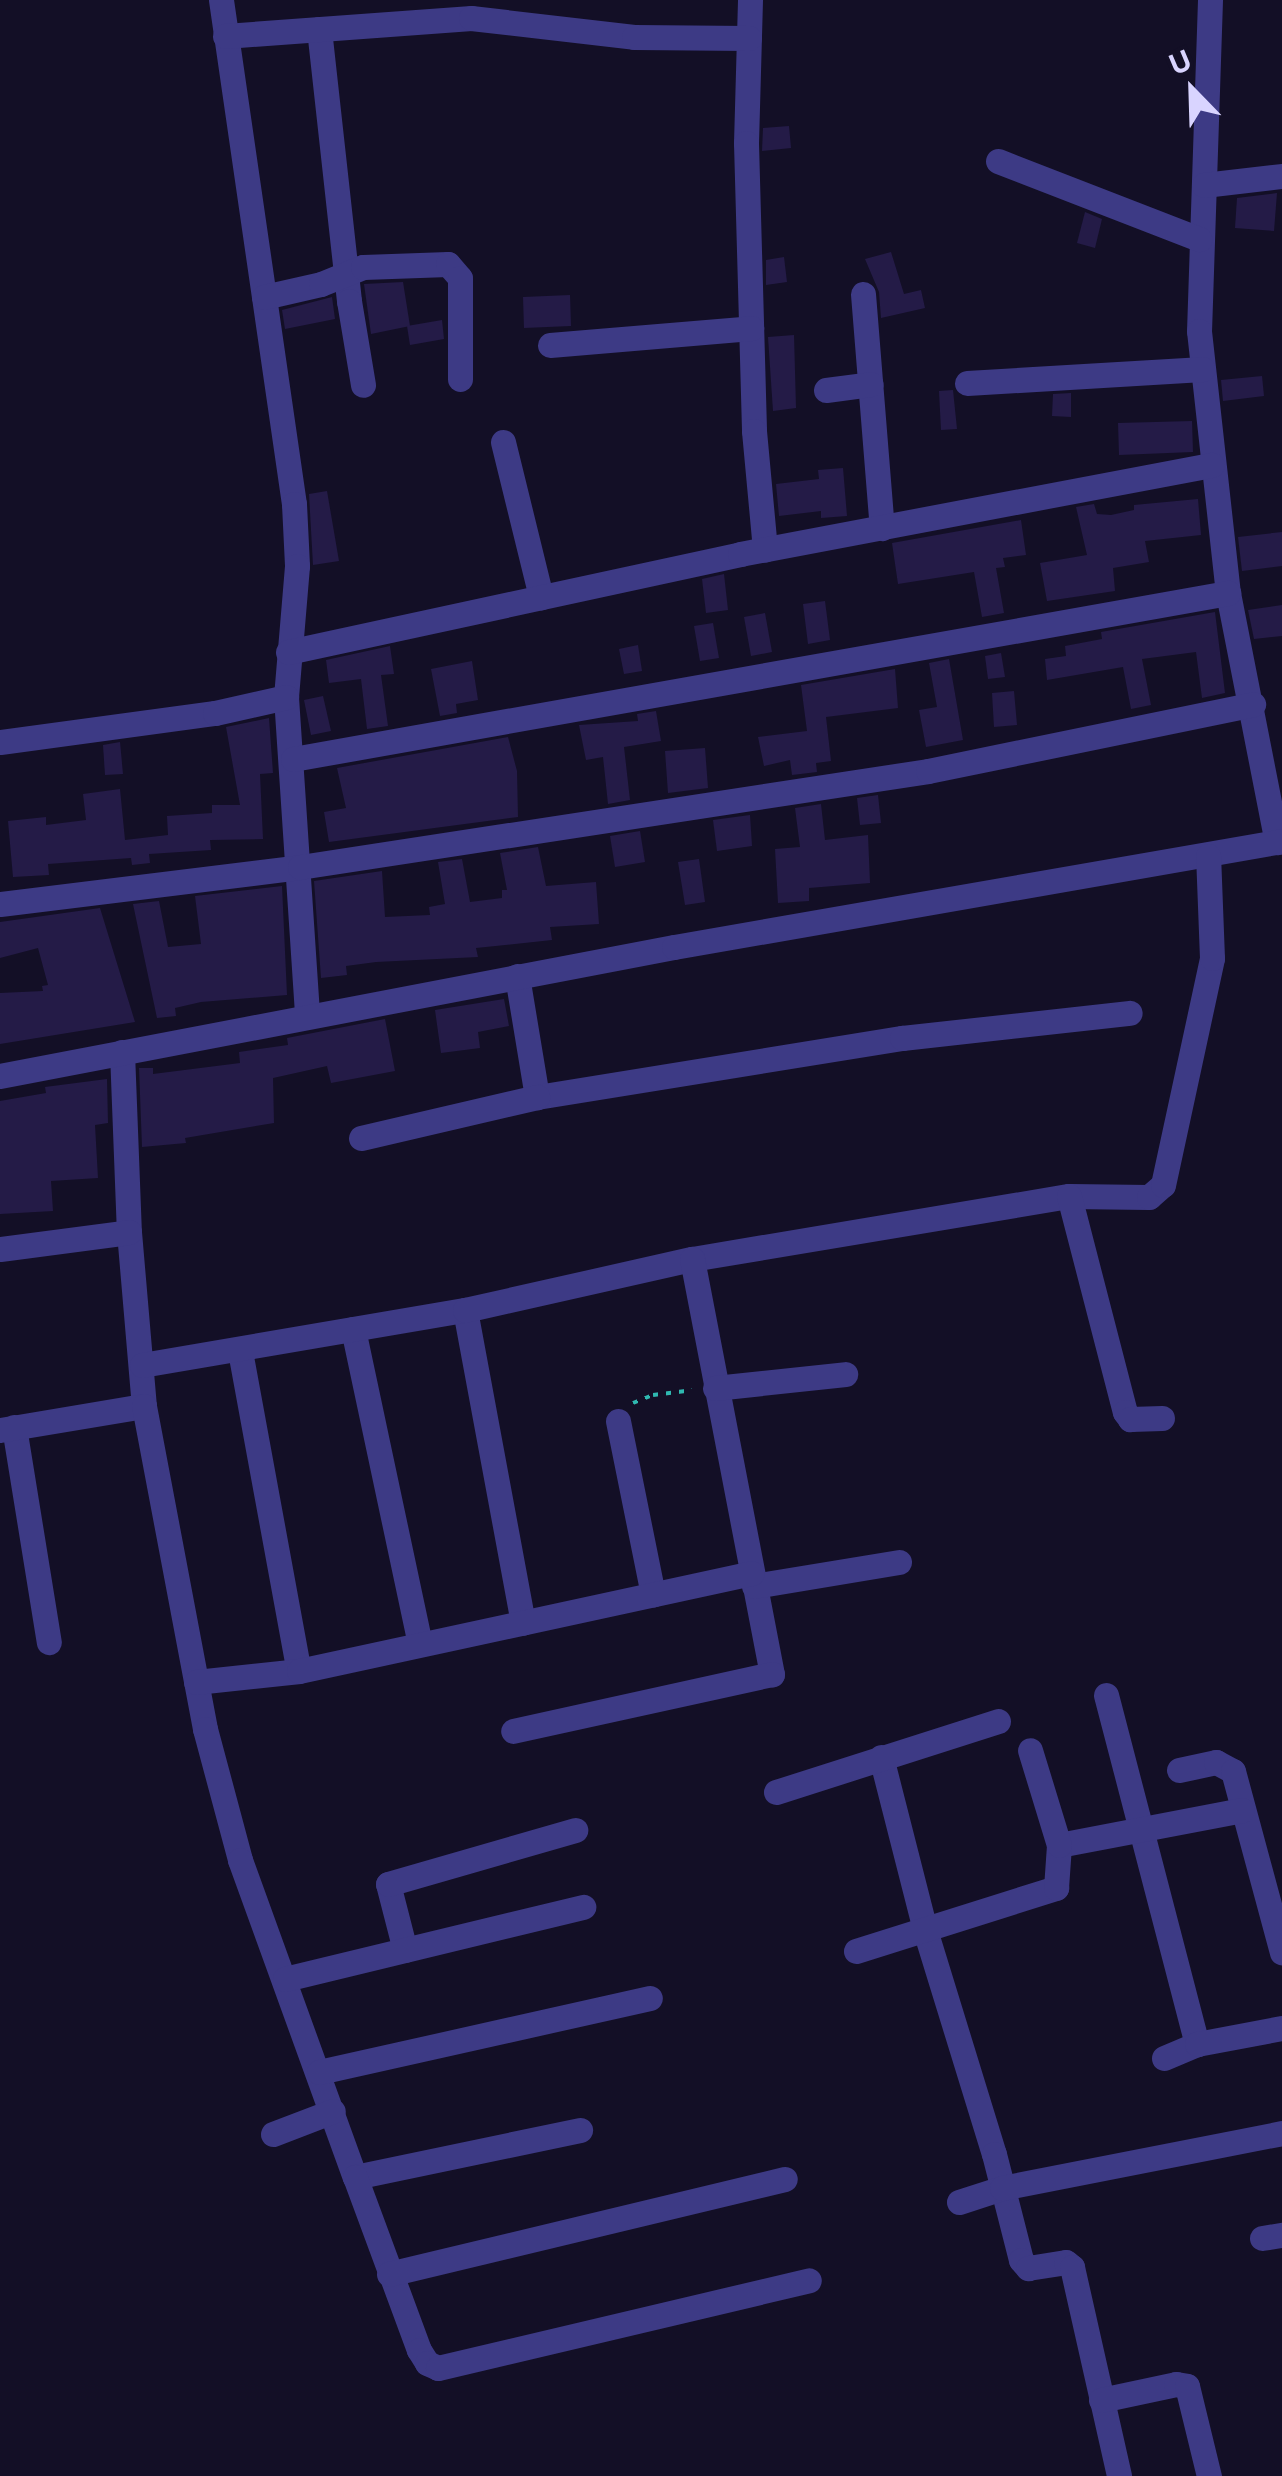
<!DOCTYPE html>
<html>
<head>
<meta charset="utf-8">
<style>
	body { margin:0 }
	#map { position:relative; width:1282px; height:2476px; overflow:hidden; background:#130f26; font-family:Inter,sans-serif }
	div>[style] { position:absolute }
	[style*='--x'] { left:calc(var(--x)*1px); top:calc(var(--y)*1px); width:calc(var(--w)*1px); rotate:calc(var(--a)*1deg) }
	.building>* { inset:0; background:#241b47 }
	.path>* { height:4px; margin-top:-2px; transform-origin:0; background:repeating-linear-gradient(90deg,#2fb8b0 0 5px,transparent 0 13px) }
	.minor>* { height:25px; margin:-12.5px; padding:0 12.5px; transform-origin:12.5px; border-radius:12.5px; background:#3d3a85 }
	span { translate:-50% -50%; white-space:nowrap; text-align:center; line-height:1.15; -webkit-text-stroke:8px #130f26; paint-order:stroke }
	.north { position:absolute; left:1142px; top:40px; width:100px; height:100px; -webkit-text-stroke:8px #130f26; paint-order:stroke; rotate:337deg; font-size:28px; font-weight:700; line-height:40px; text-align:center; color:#d9d4ff }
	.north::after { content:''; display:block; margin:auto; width:35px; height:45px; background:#d9d4ff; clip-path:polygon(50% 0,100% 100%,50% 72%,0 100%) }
</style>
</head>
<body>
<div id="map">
	<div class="building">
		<i style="clip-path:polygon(789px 126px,791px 148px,762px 151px,763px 128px)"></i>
		<i style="clip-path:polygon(1277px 193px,1274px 231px,1235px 228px,1237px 198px)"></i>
		<i style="clip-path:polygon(1085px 212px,1102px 219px,1095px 248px,1077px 243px)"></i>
		<i style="clip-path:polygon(891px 252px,904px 294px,921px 290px,925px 308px,881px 318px,879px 292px,865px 259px)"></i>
		<i style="clip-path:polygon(784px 257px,787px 282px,766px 285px,766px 260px)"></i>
		<i style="clip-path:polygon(403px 282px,410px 326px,371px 334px,364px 284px)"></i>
		<i style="clip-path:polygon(570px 295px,571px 326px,524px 328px,523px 297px)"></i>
		<i style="clip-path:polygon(332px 297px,335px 319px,285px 329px,282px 310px)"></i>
		<i style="clip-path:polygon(442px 320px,444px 339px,410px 345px,407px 326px)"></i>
		<i style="clip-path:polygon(794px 335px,796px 408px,773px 411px,768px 337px)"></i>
		<i style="clip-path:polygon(1262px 376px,1264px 396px,1223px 401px,1221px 380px)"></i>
		<i style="clip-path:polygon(953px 390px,957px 429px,941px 430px,939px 391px)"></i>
		<i style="clip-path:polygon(1071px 393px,1071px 417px,1052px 416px,1053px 394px)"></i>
		<i style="clip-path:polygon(1192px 421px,1193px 452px,1119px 455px,1118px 423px)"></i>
		<i style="clip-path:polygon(843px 468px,847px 516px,821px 518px,821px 511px,779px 516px,776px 484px,819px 479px,818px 470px)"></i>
		<i style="clip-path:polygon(327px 491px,339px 561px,313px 565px,309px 494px)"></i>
		<i style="clip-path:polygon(1198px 499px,1201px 535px,1145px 541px,1149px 562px,1113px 568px,1115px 591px,1047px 601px,1040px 563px,1087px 555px,1076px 507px,1094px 504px,1097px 514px,1111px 515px,1134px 510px,1134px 505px)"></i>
		<i style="clip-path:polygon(1021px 520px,1026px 555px,1003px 558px,1005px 567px,996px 568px,1004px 613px,982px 617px,974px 572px,898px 584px,892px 543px)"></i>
		<i style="clip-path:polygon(1282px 532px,1282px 566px,1242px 571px,1238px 537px)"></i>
		<i style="clip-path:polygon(724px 574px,728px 610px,706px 613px,702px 579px)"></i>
		<i style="clip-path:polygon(825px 601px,830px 640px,808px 644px,803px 604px)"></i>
		<i style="clip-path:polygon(1282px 605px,1282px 636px,1254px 639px,1248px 610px)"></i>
		<i style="clip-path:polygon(1215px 612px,1225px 693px,1202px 698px,1196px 652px,1142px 659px,1151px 705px,1131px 709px,1123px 667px,1047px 680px,1045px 659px,1066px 656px,1065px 646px,1102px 639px,1101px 632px)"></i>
		<i style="clip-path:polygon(765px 613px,772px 652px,751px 656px,744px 617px)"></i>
		<i style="clip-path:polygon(713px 623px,719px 658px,700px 661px,694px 626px)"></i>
		<i style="clip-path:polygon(638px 645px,642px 671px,624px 674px,619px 649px)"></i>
		<i style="clip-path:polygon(390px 646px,394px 674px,381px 675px,388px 726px,367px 729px,361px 679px,329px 683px,326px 660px)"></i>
		<i style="clip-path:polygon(1001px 653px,1005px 677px,988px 679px,985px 656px)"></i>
		<i style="clip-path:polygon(949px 659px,963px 740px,926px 747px,919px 710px,937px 707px,929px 663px)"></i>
		<i style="clip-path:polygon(472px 661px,478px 700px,456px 704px,457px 713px,440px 716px,431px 669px)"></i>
		<i style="clip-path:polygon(895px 669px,898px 708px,826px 717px,831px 761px,816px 763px,817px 772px,792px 775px,790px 760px,764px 766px,758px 737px,807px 731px,801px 685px)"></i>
		<i style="clip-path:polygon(1014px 691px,1017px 725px,994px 727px,992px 693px)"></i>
		<i style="clip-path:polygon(323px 696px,331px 731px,311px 735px,304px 700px)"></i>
		<i style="clip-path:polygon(656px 711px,661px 741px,624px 747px,630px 800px,608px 804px,603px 757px,586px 760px,579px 725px,638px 721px,637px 714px)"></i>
		<i style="clip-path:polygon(269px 718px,273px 773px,260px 774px,263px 839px,210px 840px,211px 850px,149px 854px,150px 863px,132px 865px,131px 858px,48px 864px,49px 875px,13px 877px,8px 821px,46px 817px,46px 825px,86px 820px,83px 794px,120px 789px,125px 840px,168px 835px,167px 816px,212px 813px,212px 805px,240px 805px,226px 727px)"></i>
		<i style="clip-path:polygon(508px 737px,517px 771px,518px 817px,329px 842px,324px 812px,346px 808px,337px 768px)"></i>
		<i style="clip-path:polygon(120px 742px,123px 774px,105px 775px,103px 745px)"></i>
		<i style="clip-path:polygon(705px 748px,708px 788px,668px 793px,665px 751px)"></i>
		<i style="clip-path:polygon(878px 795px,881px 823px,860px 825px,857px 798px)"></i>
		<i style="clip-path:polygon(821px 804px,825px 840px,868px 835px,870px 883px,809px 888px,809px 901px,778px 903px,775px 849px,800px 847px,795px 808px)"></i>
		<i style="clip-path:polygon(750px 815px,752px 846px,717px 851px,713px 820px)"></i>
		<i style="clip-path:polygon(640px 831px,645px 862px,615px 867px,610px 836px)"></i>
		<i style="clip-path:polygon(538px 847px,546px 886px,596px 882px,599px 924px,550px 927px,552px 940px,476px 948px,478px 957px,376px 962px,346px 966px,347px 975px,321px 978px,314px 881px,382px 871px,385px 917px,430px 915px,429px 907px,445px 904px,438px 862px,462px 859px,470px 902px,502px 898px,502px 890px,507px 890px,500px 853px)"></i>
		<i style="clip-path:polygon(699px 859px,705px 902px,685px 905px,678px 862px)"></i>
		<i style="clip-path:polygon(282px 886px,287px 995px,201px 1002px,175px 1008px,176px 1016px,157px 1018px,133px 904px,159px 901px,168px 947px,201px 944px,195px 896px)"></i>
		<i style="clip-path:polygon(100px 908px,135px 1022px,0 1044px,0 993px,43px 991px,42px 986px,48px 985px,38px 948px,0 958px,0 922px)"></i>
		<i style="clip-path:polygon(504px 999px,509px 1026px,478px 1032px,480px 1048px,441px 1053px,435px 1010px)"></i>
		<i style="clip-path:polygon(385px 1019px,395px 1071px,331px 1083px,327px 1066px,273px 1078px,274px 1123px,185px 1138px,186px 1143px,142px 1147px,139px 1068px,153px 1068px,153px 1074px,240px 1063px,239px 1052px,288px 1045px,287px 1038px)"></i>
		<i style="clip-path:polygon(107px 1079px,108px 1123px,95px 1125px,98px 1178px,51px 1181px,53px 1211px,0 1214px,0 1101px,46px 1093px,45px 1087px)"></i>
	</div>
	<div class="path">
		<i style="--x:633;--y:1403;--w:22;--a:-22"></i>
		<i style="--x:653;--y:1395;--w:39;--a:-7"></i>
	</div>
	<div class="minor">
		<i style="--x:221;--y:0;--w:509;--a:81.76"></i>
		<i style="--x:294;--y:504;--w:62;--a:87.2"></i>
		<i style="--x:297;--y:566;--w:131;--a:94.8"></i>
		<i style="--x:286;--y:697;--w:319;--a:86.2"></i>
		<i style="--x:750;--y:0;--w:143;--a:91.6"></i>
		<i style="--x:746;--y:143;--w:288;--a:88.4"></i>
		<i style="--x:754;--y:431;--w:119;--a:84.7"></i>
		<i style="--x:1210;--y:0;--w:331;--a:91.9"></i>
		<i style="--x:1199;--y:331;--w:264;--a:83.7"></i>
		<i style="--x:1228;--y:593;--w:254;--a:78.9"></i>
		<i style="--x:319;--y:29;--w:274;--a:83.7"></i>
		<i style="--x:349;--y:301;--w:85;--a:80.5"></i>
		<i style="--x:225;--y:36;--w:247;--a:-4.2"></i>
		<i style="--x:471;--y:18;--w:164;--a:6.6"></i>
		<i style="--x:634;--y:37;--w:115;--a:0.5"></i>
		<i style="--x:998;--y:161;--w:216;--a:21.2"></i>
		<i style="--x:1204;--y:185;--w:79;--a:-6.6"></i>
		<i style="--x:863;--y:294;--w:235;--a:85.4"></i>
		<i style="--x:264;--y:297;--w:58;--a:-12.8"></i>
		<i style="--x:321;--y:284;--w:45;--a:-22"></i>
		<i style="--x:363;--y:267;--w:85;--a:-2"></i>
		<i style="--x:448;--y:264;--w:18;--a:49"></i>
		<i style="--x:460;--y:278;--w:101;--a:90"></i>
		<i style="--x:550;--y:345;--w:202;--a:-4.8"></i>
		<i style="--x:967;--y:383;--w:236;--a:-3.4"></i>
		<i style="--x:826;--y:390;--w:45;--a:-7.6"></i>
		<i style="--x:503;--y:442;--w:160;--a:76.2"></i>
		<i style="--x:288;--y:652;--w:463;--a:-12.2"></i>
		<i style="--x:740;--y:554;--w:480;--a:-10.7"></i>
		<i style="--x:0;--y:742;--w:217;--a:-7.7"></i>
		<i style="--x:215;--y:713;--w:73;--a:-12.7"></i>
		<i style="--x:293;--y:759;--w:950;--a:-10.07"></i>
		<i style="--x:0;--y:904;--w:302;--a:-7"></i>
		<i style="--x:300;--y:867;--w:635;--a:-8.69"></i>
		<i style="--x:928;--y:771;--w:332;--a:-11.6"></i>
		<i style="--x:517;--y:976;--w:123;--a:80.6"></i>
		<i style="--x:537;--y:1097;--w:370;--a:-9.2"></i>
		<i style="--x:902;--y:1038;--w:229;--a:-6.3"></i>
		<i style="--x:122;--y:1052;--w:180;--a:87.8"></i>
		<i style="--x:129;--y:1232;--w:175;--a:85.1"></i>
		<i style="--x:0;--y:1076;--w:686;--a:-10.84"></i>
		<i style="--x:674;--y:947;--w:617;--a:-9.89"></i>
		<i style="--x:361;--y:1138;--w:181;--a:-13.1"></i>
		<i style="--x:1069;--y:1196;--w:80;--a:0.7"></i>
		<i style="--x:1149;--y:1197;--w:18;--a:-41"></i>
		<i style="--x:1163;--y:1185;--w:232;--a:-77.8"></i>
		<i style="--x:1212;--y:958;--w:102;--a:-92.2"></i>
		<i style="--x:0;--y:1249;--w:130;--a:-7.5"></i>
		<i style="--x:692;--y:1259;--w:382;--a:-9.5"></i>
		<i style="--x:1069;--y:1196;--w:223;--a:75.5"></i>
		<i style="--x:1125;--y:1412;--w:9;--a:54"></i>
		<i style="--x:1130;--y:1419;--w:32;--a:-2"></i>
		<i style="--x:465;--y:1310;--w:318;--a:79.5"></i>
		<i style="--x:353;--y:1329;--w:322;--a:78"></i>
		<i style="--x:240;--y:1351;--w:325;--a:79.6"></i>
		<i style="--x:142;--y:1365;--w:328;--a:-9.7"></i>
		<i style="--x:465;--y:1310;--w:233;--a:-12.7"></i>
		<i style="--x:692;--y:1259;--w:423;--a:79.1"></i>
		<i style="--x:772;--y:1674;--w:265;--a:167.6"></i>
		<i style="--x:715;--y:1388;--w:131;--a:-6.1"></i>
		<i style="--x:618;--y:1421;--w:177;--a:78.6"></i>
		<i style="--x:14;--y:1427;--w:218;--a:80.8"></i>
		<i style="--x:0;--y:1430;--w:146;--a:-9.5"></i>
		<i style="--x:144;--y:1406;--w:329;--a:79.3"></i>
		<i style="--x:205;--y:1729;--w:136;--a:75"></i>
		<i style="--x:240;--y:1860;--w:337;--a:70.1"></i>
		<i style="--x:355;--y:2177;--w:230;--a:-11.8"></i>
		<i style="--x:754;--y:1586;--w:147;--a:-9.4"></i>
		<i style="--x:196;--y:1682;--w:104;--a:-6.1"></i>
		<i style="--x:299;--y:1671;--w:463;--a:-12.2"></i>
		<i style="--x:1106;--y:1695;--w:361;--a:75.4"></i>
		<i style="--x:881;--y:1757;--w:179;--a:75.7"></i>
		<i style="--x:925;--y:1930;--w:234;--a:72.9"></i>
		<i style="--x:994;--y:2154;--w:109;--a:75.7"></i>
		<i style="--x:1021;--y:2260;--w:11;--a:49"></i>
		<i style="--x:1028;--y:2268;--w:38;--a:-9"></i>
		<i style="--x:1066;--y:2262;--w:8;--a:40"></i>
		<i style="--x:1072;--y:2267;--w:214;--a:77.3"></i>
		<i style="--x:1179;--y:1770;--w:38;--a:-12"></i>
		<i style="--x:1216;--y:1762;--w:19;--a:28"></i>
		<i style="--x:1233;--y:1771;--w:188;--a:74.9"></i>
		<i style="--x:776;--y:1792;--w:233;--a:-17.7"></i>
		<i style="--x:1059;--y:1845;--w:186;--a:-10.8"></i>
		<i style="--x:405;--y:1950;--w:68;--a:-104.4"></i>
		<i style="--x:388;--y:1884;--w:195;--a:-16.1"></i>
		<i style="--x:856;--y:1951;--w:210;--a:-17.5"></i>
		<i style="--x:1056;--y:1888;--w:43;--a:-86"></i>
		<i style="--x:1059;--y:1845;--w:99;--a:-107"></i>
		<i style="--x:285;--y:1979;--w:307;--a:-13.6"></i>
		<i style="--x:1164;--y:2058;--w:36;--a:-23"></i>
		<i style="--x:1197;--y:2044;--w:86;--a:-10.7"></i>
		<i style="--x:319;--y:2072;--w:339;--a:-12.6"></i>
		<i style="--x:273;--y:2134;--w:64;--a:-21"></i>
		<i style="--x:355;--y:2177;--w:184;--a:69.7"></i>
		<i style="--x:419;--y:2350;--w:15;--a:58"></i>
		<i style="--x:427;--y:2363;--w:12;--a:24"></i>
		<i style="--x:438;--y:2368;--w:381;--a:-13.3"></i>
		<i style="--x:959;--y:2202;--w:45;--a:-18"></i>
		<i style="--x:1002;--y:2188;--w:285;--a:-11.1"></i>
		<i style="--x:1262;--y:2238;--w:20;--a:-9"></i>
		<i style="--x:389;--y:2274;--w:407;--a:-13.5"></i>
		<i style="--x:1101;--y:2400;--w:77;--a:-12"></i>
		<i style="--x:1176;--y:2384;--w:11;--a:10"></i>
		<i style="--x:1187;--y:2386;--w:93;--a:76.3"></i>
	</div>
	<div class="north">U</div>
</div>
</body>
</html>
